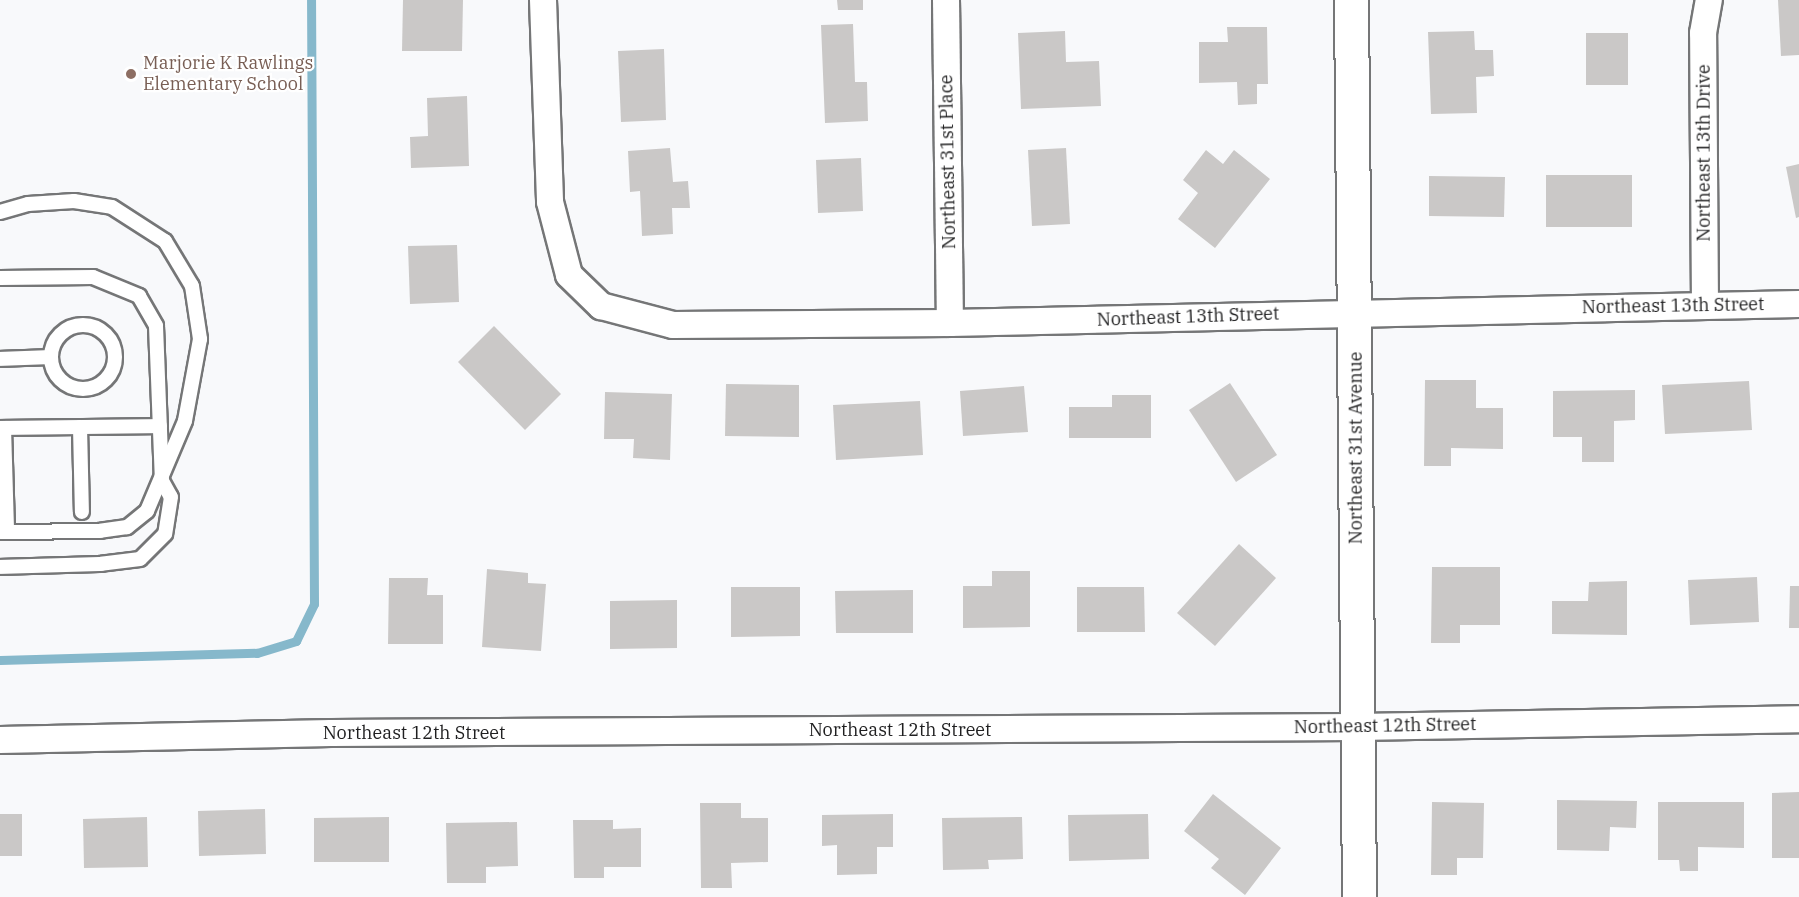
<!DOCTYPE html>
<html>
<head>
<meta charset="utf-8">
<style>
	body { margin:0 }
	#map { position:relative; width:1799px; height:897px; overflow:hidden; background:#f8f9fb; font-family:"IBM Plex Serif",serif }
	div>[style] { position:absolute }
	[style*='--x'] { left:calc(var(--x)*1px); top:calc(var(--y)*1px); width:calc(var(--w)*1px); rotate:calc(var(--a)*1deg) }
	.stream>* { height:9px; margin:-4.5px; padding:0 4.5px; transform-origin:4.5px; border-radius:4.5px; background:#86b8cb }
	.building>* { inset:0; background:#cac8c7 }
	.roads { filter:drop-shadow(2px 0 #757677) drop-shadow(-2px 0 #757677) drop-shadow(0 2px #757677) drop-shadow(0 -2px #757677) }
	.lane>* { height:14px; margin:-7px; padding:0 7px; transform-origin:7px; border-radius:7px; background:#fff }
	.lane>.ring { margin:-7px; padding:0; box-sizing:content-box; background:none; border:14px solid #fff; border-radius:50% }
	.street>* { height:26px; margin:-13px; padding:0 13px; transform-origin:13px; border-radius:13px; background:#fff }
	.secondary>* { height:33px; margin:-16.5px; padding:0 16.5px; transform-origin:16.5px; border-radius:16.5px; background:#fff }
	.dots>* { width:16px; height:16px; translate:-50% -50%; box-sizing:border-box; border:3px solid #fff; border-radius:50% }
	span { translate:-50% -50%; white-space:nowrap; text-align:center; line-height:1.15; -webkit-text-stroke:4.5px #fff; paint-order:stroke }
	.education-label { font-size:18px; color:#785e54 }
	.left { translate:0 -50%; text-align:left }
	.street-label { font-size:18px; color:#1f1f20 }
</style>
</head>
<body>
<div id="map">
	<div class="stream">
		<i style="--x:0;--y:660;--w:257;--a:-1.6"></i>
		<i style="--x:257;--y:653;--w:41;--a:-17.1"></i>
		<i style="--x:296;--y:641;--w:41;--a:-64.1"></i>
		<i style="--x:314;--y:604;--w:604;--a:-90.28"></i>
	</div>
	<div class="building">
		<i style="clip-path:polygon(403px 0,463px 0,462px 51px,402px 51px)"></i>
		<i style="clip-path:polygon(837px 0,863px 0,863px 10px,838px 10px)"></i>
		<i style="clip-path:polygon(1778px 0,1799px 0,1799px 55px,1781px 56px)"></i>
		<i style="clip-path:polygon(853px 24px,855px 82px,867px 82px,868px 121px,825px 123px,821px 25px)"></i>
		<i style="clip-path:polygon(1227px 27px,1267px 27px,1268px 84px,1257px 84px,1257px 104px,1238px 105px,1237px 82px,1199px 83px,1199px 42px,1228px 42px)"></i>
		<i style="clip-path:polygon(1065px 31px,1066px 62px,1099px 61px,1101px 106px,1021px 109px,1018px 33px)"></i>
		<i style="clip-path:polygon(1474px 31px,1475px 50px,1493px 50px,1494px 76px,1476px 77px,1477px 113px,1431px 114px,1428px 32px)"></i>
		<i style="clip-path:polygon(1586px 33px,1628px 33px,1628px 85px,1586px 85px)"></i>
		<i style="clip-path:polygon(664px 49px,666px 120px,621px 122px,618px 51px)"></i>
		<i style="clip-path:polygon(467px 96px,469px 166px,411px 168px,410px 137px,428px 136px,427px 98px)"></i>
		<i style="clip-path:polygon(670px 148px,673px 182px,688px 181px,690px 208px,672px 208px,673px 234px,642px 236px,640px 191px,630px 192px,628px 151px)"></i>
		<i style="clip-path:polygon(1066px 148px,1070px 224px,1032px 226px,1028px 150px)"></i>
		<i style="clip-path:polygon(1206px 150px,1223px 164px,1234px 150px,1270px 179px,1215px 248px,1178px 219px,1198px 193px,1183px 180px)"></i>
		<i style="clip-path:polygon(861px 158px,863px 211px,818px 213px,816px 160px)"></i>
		<i style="clip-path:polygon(1799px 164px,1799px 217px,1796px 218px,1786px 167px)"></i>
		<i style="clip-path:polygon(1546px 175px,1632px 175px,1632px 227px,1546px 227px)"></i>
		<i style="clip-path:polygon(1429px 176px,1505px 177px,1504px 217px,1429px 216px)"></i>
		<i style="clip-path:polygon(457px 245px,459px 302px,410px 304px,408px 246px)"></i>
		<i style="clip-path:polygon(494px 326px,561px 394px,525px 430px,458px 362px)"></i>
		<i style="clip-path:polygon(1425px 380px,1476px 380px,1476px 408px,1503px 408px,1503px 449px,1451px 448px,1451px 466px,1424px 466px)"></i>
		<i style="clip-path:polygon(1749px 381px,1752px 430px,1665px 434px,1662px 385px)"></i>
		<i style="clip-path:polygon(1230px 383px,1277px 455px,1236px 482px,1189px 410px)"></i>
		<i style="clip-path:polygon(726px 384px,799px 385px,799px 437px,725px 436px)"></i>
		<i style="clip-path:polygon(1024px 386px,1028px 432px,963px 436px,960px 391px)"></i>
		<i style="clip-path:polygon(1635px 390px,1635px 420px,1614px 421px,1614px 462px,1582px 462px,1582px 437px,1553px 437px,1553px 391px)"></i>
		<i style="clip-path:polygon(605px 392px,672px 394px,670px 460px,633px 458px,634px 439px,604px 439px)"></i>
		<i style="clip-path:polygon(1112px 395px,1151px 395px,1151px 438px,1069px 438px,1069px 407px,1112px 407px)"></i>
		<i style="clip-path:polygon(920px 401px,923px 455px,836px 460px,833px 405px)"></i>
		<i style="clip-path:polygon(1239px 544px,1276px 578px,1215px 646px,1177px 613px)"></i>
		<i style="clip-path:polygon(1432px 567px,1500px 567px,1500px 625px,1460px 625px,1460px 643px,1431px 643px)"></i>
		<i style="clip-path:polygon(487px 569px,528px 573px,528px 583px,546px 584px,541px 651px,482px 647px)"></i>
		<i style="clip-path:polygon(992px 571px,1030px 571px,1030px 627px,963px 628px,963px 586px,992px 586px)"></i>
		<i style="clip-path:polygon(1757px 577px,1759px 622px,1690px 625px,1688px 580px)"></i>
		<i style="clip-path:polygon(389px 578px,428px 578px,427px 595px,443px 595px,443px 644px,388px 644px)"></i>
		<i style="clip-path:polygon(1627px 581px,1627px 635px,1552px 634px,1552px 601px,1588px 601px,1589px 582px)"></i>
		<i style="clip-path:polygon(1790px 586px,1799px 586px,1799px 628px,1789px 628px)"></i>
		<i style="clip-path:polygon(731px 587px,800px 587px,800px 636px,731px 637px)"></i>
		<i style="clip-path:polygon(1077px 587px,1144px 587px,1145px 632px,1077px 632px)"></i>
		<i style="clip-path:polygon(913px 590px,913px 633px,836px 633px,835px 591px)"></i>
		<i style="clip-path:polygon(677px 600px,677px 648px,610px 649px,610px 601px)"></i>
		<i style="clip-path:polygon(1799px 792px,1799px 858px,1772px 858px,1772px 793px)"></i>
		<i style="clip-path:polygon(1213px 794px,1281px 848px,1245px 895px,1211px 868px,1219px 859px,1184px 831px)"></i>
		<i style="clip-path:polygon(1557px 800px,1637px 801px,1636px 828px,1610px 827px,1609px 851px,1557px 850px)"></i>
		<i style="clip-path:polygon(1432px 802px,1484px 803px,1483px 858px,1457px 858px,1457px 875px,1431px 875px)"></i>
		<i style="clip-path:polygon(1658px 802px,1744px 802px,1744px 848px,1698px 847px,1698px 871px,1680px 871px,1679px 860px,1658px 860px)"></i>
		<i style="clip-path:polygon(700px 803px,741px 803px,741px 818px,768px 818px,768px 862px,731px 863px,732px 888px,701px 888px)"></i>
		<i style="clip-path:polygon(265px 809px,266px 854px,199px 856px,198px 811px)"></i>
		<i style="clip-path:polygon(0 814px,22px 814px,22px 856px,0 856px)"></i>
		<i style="clip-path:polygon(893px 814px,893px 847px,877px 847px,877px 874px,837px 875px,837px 845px,822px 846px,822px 815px)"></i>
		<i style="clip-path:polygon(1148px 814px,1149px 859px,1069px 861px,1068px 815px)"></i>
		<i style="clip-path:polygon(147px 817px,148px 867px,84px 868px,83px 819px)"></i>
		<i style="clip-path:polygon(389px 817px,389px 862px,314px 862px,314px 818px)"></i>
		<i style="clip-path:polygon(1022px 817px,1023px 859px,988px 860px,989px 869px,943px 870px,942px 818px)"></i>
		<i style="clip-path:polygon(573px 820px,613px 820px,613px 829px,641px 828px,641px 867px,604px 867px,604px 878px,574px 878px)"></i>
		<i style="clip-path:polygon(517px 822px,518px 866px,486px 867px,486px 883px,447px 883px,446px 823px)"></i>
	</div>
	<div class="roads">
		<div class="lane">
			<i style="--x:0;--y:212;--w:29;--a:-16"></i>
			<i style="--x:28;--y:204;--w:46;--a:-3.7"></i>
			<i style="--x:74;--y:201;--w:38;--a:9"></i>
			<i style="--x:112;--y:207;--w:63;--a:32.7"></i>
			<i style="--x:165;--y:241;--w:52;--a:59"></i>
			<i style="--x:192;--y:286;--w:54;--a:81.4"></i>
			<i style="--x:200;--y:339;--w:83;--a:100.4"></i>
			<i style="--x:185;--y:421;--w:98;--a:112.9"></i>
			<i style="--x:147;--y:511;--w:26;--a:141"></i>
			<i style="--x:127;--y:527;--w:27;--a:172"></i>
			<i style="--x:100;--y:531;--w:100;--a:179.4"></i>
			<i style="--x:0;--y:278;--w:93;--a:-0.6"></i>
			<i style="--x:93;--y:277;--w:50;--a:22.4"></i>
			<i style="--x:139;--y:296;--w:34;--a:60"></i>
			<i style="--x:156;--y:326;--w:155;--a:87.8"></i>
			<i style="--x:162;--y:481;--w:18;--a:61"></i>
			<i style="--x:171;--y:497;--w:37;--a:99"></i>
			<i style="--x:165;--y:534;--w:35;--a:135"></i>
			<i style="--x:140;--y:559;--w:39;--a:173"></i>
			<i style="--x:101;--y:564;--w:101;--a:178.3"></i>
			<i class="ring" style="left:51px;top:325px;width:50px;height:50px"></i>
			<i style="--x:0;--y:359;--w:51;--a:-2.2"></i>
			<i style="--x:80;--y:427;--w:85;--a:88.7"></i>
			<i style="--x:0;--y:428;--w:160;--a:-0.7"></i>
			<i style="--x:4;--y:428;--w:103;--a:88.3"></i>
		</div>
		<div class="street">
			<i style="--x:543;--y:0;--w:202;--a:88"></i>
			<i style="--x:550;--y:202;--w:75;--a:75.4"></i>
			<i style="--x:569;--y:275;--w:45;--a:44.1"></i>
			<i style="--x:601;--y:306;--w:74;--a:14.8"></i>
			<i style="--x:673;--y:325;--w:277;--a:-0.4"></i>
			<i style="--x:950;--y:323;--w:849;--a:-1.28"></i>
			<i style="--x:946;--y:0;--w:323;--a:89.3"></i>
			<i style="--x:1705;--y:306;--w:273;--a:-90.4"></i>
			<i style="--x:1703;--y:33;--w:34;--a:-80"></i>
			<i style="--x:0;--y:740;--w:331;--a:-1.2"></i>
			<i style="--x:331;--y:733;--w:1026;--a:-0.34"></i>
			<i style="--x:1357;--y:727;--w:442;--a:-1"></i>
		</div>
		<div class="secondary">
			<i style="--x:1351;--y:0;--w:897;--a:89.49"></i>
		</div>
	</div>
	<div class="dots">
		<i style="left:131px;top:74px;background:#8d6e63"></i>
	</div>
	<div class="education-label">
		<span class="left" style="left:143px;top:74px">Marjorie K Rawlings<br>Elementary School</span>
	</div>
	<div class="street-label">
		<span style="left:1704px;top:153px;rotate:-90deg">Northeast 13th Drive</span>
		<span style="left:948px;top:162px;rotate:-91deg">Northeast 31st Place</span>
		<span style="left:1673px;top:306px;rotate:-1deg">Northeast 13th Street</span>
		<span style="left:1188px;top:317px;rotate:-2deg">Northeast 13th Street</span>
		<span style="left:1356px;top:448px;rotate:-90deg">Northeast 31st Avenue</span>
		<span style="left:1385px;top:726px;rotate:-1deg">Northeast 12th Street</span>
		<span style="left:900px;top:730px">Northeast 12th Street</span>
		<span style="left:414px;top:733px">Northeast 12th Street</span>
	</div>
</div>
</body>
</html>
